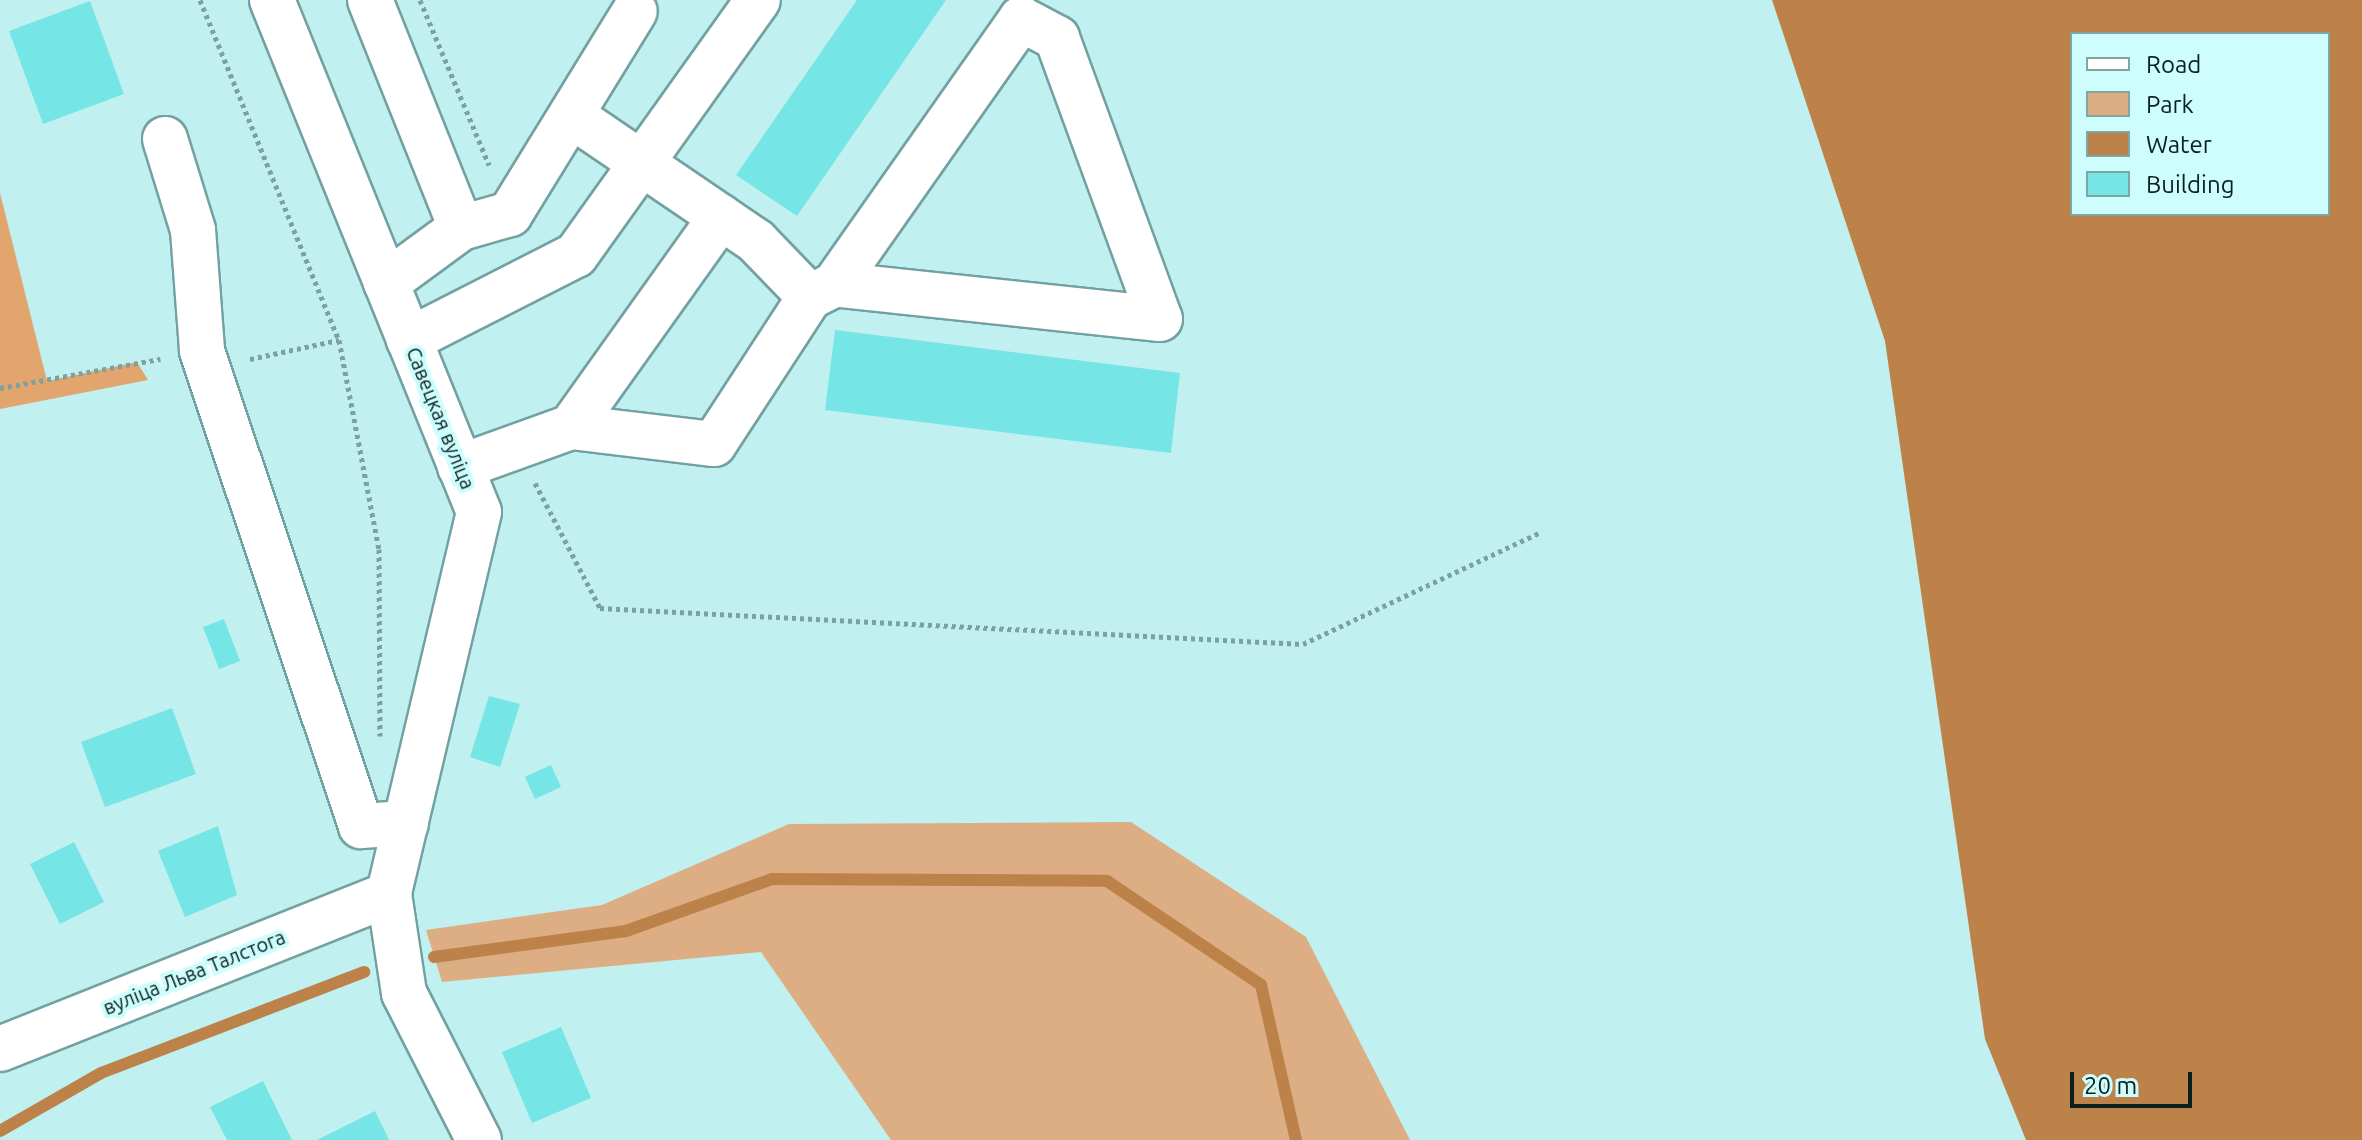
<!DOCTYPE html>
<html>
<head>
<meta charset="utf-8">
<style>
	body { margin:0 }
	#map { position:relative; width:2362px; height:1140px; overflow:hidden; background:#c0f0ef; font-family:Ubuntu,sans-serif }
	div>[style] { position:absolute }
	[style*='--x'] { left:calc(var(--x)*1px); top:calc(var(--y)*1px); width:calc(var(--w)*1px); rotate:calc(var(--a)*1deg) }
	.green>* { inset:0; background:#ddad83 }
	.forest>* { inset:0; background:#e2a56d }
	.water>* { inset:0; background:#bc824a }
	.stream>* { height:12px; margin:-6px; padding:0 6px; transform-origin:6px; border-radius:6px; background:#bc824a }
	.building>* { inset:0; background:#76e5e5 }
	.path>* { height:5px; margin-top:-2.5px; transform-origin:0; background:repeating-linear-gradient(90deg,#7ca1a1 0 4px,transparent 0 8px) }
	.roads { filter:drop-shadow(2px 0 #73a1a1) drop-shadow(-2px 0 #73a1a1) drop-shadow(0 2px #73a1a1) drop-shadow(0 -2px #73a1a1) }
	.minor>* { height:44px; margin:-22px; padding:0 22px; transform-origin:22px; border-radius:22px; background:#fff }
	span { translate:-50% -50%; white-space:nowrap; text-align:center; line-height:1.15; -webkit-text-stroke:8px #cdfefd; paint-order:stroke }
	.street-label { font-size:20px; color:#0c1f1f }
	.legend { position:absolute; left:2070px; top:32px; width:260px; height:184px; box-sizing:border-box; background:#cdfefd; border:2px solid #80a5a4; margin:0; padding:10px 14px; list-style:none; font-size:24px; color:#0c1f1f }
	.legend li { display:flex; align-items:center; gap:16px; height:40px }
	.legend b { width:40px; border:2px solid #80a5a4 }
	.scale { position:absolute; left:2070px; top:1072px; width:122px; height:36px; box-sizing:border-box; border:4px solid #0c1f1f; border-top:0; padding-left:10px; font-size:24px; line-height:28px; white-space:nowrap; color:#0c1f1f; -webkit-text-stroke:6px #cdfefd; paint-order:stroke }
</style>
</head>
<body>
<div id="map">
	<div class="green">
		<i style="clip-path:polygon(1131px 822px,1306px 937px,1410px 1140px,891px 1140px,761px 952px,442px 982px,426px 930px,602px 905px,789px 824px)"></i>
	</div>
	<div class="forest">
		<i style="clip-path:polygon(0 193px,47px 381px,137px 362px,148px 380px,0 409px)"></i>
	</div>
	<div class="water">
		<i style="clip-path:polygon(evenodd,1772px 0,2362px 0,2362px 1140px,2026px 1140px,1985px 1039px,1885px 341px,1772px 0,2072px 34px,2328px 34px,2328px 214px,2072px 214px,2072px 34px)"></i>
	</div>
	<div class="stream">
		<i style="--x:434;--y:957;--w:194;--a:-7.7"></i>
		<i style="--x:626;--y:931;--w:155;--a:-19.6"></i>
		<i style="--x:772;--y:879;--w:335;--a:0.3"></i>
		<i style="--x:1107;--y:881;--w:186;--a:34"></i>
		<i style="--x:1261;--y:985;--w:159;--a:77.3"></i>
		<i style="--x:0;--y:1131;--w:116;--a:-29.9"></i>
		<i style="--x:101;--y:1073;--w:282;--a:-21"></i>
	</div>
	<div class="building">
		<i style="clip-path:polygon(857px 0,946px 0,797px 216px,736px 175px)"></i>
		<i style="clip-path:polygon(90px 1px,124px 94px,43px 124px,9px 31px)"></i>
		<i style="clip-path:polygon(835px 330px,1180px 373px,1171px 453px,825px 410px)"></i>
		<i style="clip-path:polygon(224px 619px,240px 661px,219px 669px,203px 627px)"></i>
		<i style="clip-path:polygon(489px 696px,520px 704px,500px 767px,470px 757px)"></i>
		<i style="clip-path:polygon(172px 708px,196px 774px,105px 807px,81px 742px)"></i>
		<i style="clip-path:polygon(551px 765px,561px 787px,535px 799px,525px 777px)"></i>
		<i style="clip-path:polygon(218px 826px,237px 895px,185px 917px,158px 851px)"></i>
		<i style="clip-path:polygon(74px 842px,104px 902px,60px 924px,30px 864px)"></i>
		<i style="clip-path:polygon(561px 1027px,591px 1098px,532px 1123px,502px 1052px)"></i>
		<i style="clip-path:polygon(263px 1081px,292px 1140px,227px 1140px,210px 1107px)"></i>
		<i style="clip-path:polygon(375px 1111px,389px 1140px,317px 1140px)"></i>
	</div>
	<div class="path">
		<i style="--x:200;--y:0;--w:367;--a:67.8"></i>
		<i style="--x:339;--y:340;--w:213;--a:79.2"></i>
		<i style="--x:379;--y:549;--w:187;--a:89.7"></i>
		<i style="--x:420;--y:0;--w:179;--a:67.3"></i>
		<i style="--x:250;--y:359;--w:91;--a:-12.1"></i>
		<i style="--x:0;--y:388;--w:163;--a:-10.3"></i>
		<i style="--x:535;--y:483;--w:141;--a:62.5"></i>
		<i style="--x:600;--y:608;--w:704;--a:2.93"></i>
		<i style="--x:1303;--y:644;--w:263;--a:-25.2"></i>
	</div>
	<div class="roads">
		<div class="minor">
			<i style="--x:272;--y:0;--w:552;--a:67.99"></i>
			<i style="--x:479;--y:512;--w:392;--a:103.3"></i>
			<i style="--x:389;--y:894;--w:100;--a:81.4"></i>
			<i style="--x:404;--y:993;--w:165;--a:63"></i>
			<i style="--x:370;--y:0;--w:245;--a:68.2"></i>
			<i style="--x:461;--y:228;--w:93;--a:143.7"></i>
			<i style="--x:165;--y:139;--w:95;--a:72.9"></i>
			<i style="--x:193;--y:230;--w:121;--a:85.7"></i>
			<i style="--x:202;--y:351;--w:501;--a:71.49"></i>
			<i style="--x:361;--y:826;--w:45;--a:-3.8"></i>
			<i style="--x:461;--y:228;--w:51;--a:-15.9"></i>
			<i style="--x:510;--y:214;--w:238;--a:-58.4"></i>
			<i style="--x:810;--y:297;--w:28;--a:-27"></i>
			<i style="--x:835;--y:284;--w:324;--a:-54.9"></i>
			<i style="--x:1021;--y:19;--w:41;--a:27.8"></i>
			<i style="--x:1057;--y:38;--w:299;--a:69.9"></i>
			<i style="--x:1160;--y:319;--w:327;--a:-173.9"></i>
			<i style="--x:409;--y:340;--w:187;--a:-27"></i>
			<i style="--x:576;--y:255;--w:313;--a:-54.5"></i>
			<i style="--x:571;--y:427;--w:258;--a:-54.5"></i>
			<i style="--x:460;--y:467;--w:118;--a:-19.8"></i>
			<i style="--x:571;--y:427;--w:144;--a:6.8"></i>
			<i style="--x:714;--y:444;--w:176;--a:-56.9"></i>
			<i style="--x:810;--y:297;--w:78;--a:-134"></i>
			<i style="--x:756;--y:241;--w:219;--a:-145.8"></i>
			<i style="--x:0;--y:1049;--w:419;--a:-21.7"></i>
		</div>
	</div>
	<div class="street-label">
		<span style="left:441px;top:418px;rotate:68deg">Савецкая вуліца</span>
		<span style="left:194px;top:972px;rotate:-22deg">вуліца Льва Талстога</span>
	</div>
	<ul class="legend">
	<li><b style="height:10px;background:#fff"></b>Road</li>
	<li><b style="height:22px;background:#ddad83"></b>Park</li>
	<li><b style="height:22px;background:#bc824a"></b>Water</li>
	<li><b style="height:22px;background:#76e5e5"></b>Building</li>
	</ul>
	<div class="scale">20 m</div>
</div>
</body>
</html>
